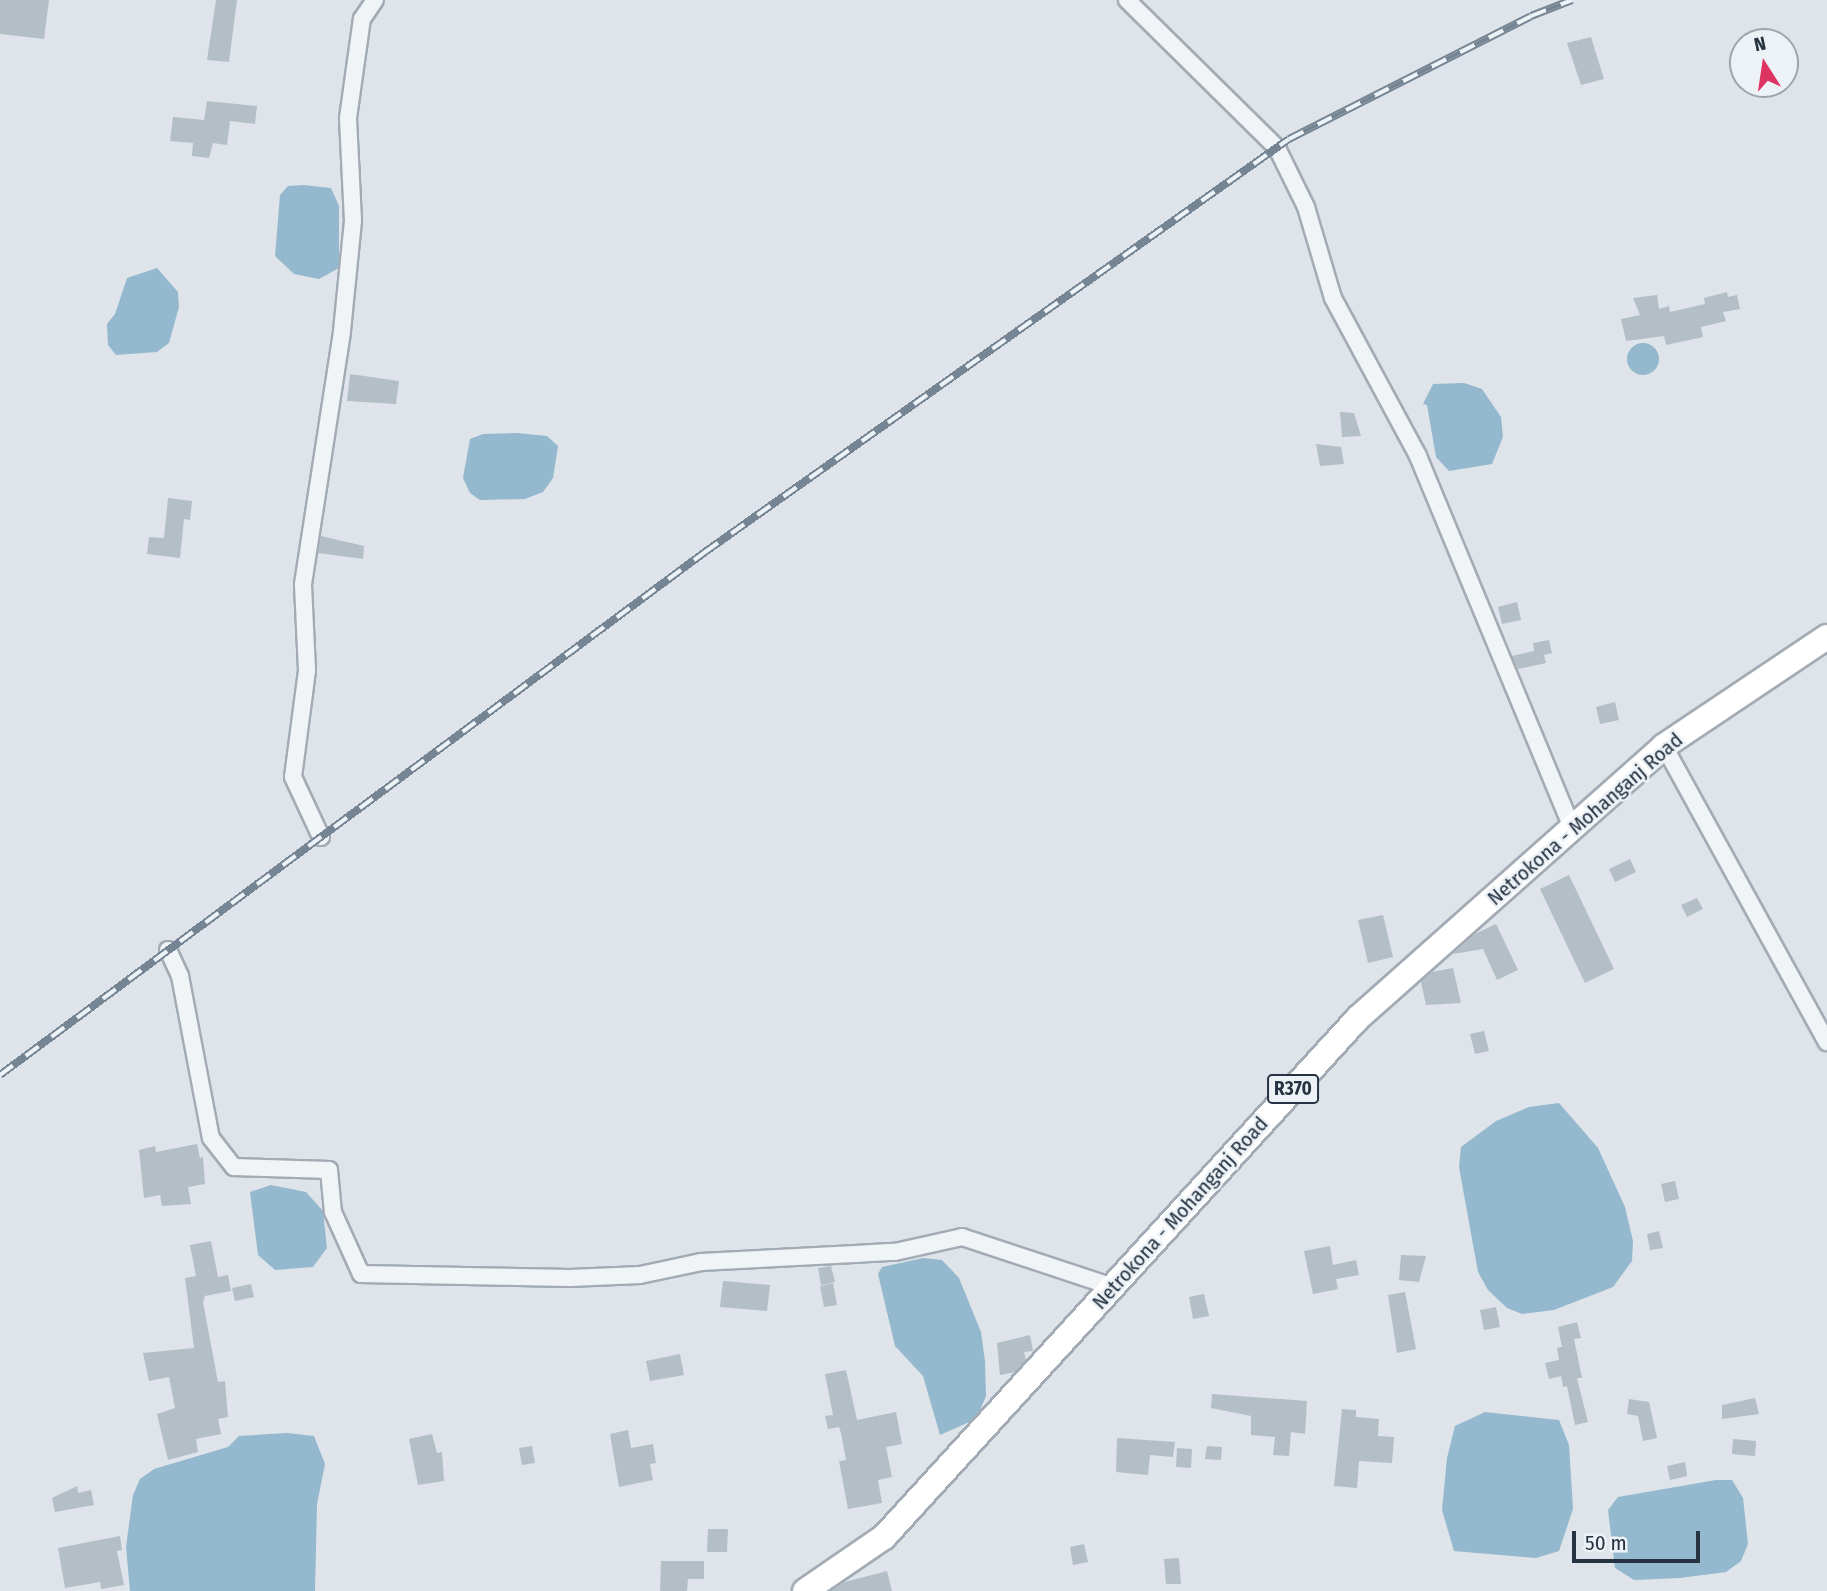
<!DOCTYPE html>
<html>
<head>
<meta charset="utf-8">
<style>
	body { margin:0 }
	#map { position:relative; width:1827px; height:1591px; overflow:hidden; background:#dee4e9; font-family:"Fira Sans Condensed",sans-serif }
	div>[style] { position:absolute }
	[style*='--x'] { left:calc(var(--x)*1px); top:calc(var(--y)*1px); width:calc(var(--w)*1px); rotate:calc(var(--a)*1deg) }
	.water>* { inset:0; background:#94b8cd }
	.round { border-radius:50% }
	.building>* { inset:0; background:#b4bec7 }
	.roads { filter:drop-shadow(2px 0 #a3abb4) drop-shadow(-2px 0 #a3abb4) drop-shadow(0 2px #a3abb4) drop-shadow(0 -2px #a3abb4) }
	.street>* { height:16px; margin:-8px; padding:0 8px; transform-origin:8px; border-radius:8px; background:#f1f4f7 }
	.primary>* { height:24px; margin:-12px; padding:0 12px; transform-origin:12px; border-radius:12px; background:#fff }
	.rail>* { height:8px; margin-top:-4px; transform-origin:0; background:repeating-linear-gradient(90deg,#edf2f6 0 16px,#758594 0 32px); box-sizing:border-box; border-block:2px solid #758594 }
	span { translate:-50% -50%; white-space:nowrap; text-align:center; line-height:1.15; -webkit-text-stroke:5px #edf2f6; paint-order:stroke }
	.shield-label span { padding:2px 5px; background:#edf2f6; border:2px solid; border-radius:5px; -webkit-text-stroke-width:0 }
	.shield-label { font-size:19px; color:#253342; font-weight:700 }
	.street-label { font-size:21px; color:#253342 }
	.north { position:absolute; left:1729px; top:28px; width:70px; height:70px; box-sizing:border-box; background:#edf2f6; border:2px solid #9da6ae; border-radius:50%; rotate:348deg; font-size:19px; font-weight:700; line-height:28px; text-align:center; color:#253342 }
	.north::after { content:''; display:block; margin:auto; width:24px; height:32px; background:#dd3464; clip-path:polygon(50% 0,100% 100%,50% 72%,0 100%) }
	.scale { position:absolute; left:1572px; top:1531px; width:128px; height:32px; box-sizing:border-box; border:4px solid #253342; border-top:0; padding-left:9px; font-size:21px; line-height:24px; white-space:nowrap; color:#253342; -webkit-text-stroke:5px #edf2f6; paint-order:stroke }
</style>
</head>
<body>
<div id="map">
	<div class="water">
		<i style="clip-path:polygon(303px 185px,331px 188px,339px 206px,339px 268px,319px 279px,294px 274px,275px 256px,280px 195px,288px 186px)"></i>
		<i style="clip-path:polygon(157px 268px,178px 292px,179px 307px,169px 343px,157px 352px,116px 355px,108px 345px,107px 324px,115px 314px,127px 278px)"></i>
		<i class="round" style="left:1627px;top:343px;width:32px;height:32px"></i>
		<i style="clip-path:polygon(1464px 383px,1482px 389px,1501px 417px,1503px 437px,1492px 464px,1449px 471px,1436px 457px,1427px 405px,1423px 404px,1433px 384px)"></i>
		<i style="clip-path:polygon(517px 433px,547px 436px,558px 446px,553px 478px,543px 492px,525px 499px,480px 500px,470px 493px,463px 478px,470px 439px,483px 434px)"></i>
		<i style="clip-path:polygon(1559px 1103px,1598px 1148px,1625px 1207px,1633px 1241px,1632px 1261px,1613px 1287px,1554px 1310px,1522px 1314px,1507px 1308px,1488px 1290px,1478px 1272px,1459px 1167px,1461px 1147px,1496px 1121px,1529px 1107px)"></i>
		<i style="clip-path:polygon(271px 1185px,306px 1192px,323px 1211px,327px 1248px,313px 1267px,275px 1270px,258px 1255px,250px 1192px)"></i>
		<i style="clip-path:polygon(923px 1258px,942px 1260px,959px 1278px,981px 1332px,985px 1361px,986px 1396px,976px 1419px,940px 1435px,923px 1376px,895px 1346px,878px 1274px,882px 1267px)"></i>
		<i style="clip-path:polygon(1485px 1412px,1559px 1420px,1569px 1445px,1573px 1509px,1559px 1551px,1536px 1558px,1454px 1551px,1442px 1510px,1447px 1458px,1455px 1426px)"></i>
		<i style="clip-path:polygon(287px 1433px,314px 1436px,325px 1464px,317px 1504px,315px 1591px,130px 1591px,126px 1547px,133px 1495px,140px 1479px,154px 1469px,228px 1447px,239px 1436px)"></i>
		<i style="clip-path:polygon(1716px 1480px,1732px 1480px,1743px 1498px,1748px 1544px,1741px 1561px,1726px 1572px,1680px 1578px,1634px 1580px,1615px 1568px,1608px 1510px,1618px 1497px)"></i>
	</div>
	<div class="building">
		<i style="clip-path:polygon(0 0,49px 0,44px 39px,0 34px)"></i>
		<i style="clip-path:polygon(216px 0,237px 0,229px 62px,207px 60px)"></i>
		<i style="clip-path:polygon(1591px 37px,1604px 79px,1581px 85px,1567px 43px)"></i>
		<i style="clip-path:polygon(207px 101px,257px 106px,255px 124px,230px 121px,227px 145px,213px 143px,209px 158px,192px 156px,193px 143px,170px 141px,173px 117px,204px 120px)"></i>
		<i style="clip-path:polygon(1727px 292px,1728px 297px,1737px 295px,1740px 309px,1723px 312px,1726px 321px,1701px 327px,1703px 337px,1666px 345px,1664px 336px,1626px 341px,1621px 319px,1640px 315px,1633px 298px,1657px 295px,1659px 309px,1669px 306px,1670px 312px,1705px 304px,1704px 298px)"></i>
		<i style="clip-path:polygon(350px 374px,399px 381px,396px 404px,347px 401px)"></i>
		<i style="clip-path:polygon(1340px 412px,1354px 413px,1361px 436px,1342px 437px)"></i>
		<i style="clip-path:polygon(1316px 444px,1341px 447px,1344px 464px,1320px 466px)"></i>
		<i style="clip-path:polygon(168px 498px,192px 501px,190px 520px,184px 519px,180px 558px,147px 554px,149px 537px,164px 538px)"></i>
		<i style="clip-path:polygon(321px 536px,364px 546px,363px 559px,318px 553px)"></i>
		<i style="clip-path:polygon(1517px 602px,1521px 620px,1502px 624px,1498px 607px)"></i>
		<i style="clip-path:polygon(1549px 640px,1552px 653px,1544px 655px,1546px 663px,1518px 669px,1512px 656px,1534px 651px,1533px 643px)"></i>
		<i style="clip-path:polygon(1615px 702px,1619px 720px,1600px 724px,1596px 707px)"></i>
		<i style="clip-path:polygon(1630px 859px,1636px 872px,1615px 882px,1609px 869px)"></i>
		<i style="clip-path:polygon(1569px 875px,1614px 969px,1585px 983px,1540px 889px)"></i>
		<i style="clip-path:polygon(1697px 898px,1703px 909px,1687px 917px,1681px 905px)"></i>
		<i style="clip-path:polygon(1383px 915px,1393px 957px,1368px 963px,1358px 920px)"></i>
		<i style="clip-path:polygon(1496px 924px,1518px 970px,1497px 980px,1483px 949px,1453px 954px,1475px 934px)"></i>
		<i style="clip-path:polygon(1453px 968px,1461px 1003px,1426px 1005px,1421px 982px,1432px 972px)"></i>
		<i style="clip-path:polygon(1484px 1031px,1489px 1051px,1475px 1054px,1470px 1034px)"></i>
		<i style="clip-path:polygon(197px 1144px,200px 1158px,203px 1157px,205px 1184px,188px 1187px,191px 1204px,162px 1206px,160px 1195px,144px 1198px,139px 1150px,155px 1146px,156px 1152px)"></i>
		<i style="clip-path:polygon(1675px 1181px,1679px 1199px,1665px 1202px,1661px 1184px)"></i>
		<i style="clip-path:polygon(1659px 1231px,1663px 1248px,1650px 1250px,1647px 1234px)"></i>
		<i style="clip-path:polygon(211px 1241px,218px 1277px,228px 1275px,231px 1291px,205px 1296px,203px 1302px,218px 1382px,225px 1381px,228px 1417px,218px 1419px,221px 1434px,196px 1439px,198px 1452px,168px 1460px,157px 1414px,175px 1408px,169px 1377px,149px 1381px,143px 1353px,194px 1348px,185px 1278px,196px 1276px,190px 1245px)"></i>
		<i style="clip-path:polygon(1330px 1246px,1333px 1265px,1356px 1260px,1359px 1275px,1336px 1279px,1338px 1289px,1313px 1294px,1304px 1251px)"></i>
		<i style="clip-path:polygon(1401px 1255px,1426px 1256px,1419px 1282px,1399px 1280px)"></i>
		<i style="clip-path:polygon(831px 1266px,835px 1282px,821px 1285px,818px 1268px)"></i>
		<i style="clip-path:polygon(723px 1281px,770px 1285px,767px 1311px,720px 1307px)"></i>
		<i style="clip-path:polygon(833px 1283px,837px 1305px,824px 1307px,820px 1286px)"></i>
		<i style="clip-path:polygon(251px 1284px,254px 1297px,235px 1301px,232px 1288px)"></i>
		<i style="clip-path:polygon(1405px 1292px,1416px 1349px,1397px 1353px,1388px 1295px)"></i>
		<i style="clip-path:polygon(1204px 1294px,1209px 1316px,1193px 1319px,1189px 1297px)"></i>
		<i style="clip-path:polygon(1496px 1307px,1500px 1327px,1484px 1330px,1480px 1310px)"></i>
		<i style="clip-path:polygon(1577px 1322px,1581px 1338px,1574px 1339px,1582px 1378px,1577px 1378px,1588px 1422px,1575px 1425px,1567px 1386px,1563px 1387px,1561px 1376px,1549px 1379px,1545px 1363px,1559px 1360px,1557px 1348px,1562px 1347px,1558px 1327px)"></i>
		<i style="clip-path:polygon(1030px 1335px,1033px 1351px,1024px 1352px,1026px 1360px,1015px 1372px,1000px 1375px,997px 1343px)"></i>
		<i style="clip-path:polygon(680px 1354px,684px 1375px,650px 1381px,646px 1361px)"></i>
		<i style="clip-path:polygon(846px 1370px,857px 1420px,896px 1412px,902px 1444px,886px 1447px,892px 1477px,878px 1480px,882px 1503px,848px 1509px,839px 1461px,846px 1460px,841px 1433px,839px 1427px,828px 1429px,825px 1416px,833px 1415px,825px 1374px)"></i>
		<i style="clip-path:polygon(1212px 1394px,1307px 1401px,1305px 1434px,1291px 1432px,1289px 1456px,1273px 1455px,1275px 1437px,1251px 1435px,1251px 1416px,1211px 1408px)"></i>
		<i style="clip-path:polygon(1755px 1398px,1759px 1414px,1722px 1419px,1722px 1405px)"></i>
		<i style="clip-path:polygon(1629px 1399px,1649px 1402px,1657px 1438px,1643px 1441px,1638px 1416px,1627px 1414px)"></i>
		<i style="clip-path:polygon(1342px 1409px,1356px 1410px,1356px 1417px,1379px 1419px,1378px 1436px,1394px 1437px,1392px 1463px,1359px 1461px,1357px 1488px,1334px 1486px)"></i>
		<i style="clip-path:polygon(628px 1430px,631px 1448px,653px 1444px,656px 1463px,650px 1464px,653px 1480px,619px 1487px,610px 1434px)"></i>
		<i style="clip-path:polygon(432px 1434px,437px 1453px,442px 1452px,444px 1481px,418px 1485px,409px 1439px)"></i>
		<i style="clip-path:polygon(1117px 1438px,1175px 1442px,1173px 1457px,1150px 1455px,1148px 1475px,1116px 1472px)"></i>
		<i style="clip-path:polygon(1733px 1439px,1756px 1441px,1755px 1456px,1732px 1454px)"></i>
		<i style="clip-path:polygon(532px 1446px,535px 1463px,522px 1465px,519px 1448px)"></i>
		<i style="clip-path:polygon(1207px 1446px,1222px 1447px,1221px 1460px,1205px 1459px)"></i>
		<i style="clip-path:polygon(1177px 1448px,1192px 1449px,1191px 1468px,1176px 1467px)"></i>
		<i style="clip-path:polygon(1685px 1462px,1687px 1476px,1670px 1480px,1667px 1466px)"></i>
		<i style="clip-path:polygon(77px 1486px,78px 1493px,91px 1490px,94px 1505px,55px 1512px,52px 1498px)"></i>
		<i style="clip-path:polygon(708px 1529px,728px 1529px,727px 1552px,707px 1552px)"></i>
		<i style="clip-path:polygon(120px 1536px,122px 1550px,117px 1551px,124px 1585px,101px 1589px,100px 1582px,65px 1588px,58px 1548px)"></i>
		<i style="clip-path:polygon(1084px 1544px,1088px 1562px,1073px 1565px,1070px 1547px)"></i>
		<i style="clip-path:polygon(1179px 1558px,1181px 1584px,1166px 1584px,1164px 1559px)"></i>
		<i style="clip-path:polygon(661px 1561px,704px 1561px,704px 1579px,688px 1579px,687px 1591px,660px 1591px)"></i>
		<i style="clip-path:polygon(887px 1571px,892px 1591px,831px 1591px,845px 1582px)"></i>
	</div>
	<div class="roads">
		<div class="street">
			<i style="--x:1127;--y:0;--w:211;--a:44.6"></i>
			<i style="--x:1277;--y:148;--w:66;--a:63.8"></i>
			<i style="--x:1306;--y:207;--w:95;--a:73.5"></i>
			<i style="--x:1333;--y:298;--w:179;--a:61.7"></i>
			<i style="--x:1418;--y:456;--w:402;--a:67.5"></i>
			<i style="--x:1664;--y:746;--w:338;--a:61.2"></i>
			<i style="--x:321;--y:837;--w:66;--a:-115"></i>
			<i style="--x:293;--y:777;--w:108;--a:-82.5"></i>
			<i style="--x:307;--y:670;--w:86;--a:-92.7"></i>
			<i style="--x:303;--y:584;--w:256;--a:-81.2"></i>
			<i style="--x:342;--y:331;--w:111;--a:-84.3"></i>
			<i style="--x:353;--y:221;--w:103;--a:-92.8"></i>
			<i style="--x:348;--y:118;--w:100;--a:-82"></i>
			<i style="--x:362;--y:19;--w:23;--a:-56"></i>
			<i style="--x:168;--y:950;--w:29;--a:65"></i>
			<i style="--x:180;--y:976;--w:165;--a:79.2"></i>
			<i style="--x:211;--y:1138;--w:37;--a:52"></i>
			<i style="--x:234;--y:1167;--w:95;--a:1.8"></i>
			<i style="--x:329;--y:1170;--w:42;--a:84.6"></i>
			<i style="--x:333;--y:1212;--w:68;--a:65.7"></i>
			<i style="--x:361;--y:1274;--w:209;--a:1.1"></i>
			<i style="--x:570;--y:1278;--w:70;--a:-2.5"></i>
			<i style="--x:640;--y:1275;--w:62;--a:-12"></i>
			<i style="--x:701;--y:1262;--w:194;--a:-3"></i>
			<i style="--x:895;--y:1252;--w:69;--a:-12.6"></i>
			<i style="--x:962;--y:1237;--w:159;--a:18.3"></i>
		</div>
		<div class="primary">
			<i style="--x:805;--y:1591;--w:96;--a:-34.4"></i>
			<i style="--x:884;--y:1537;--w:703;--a:-47.59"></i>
			<i style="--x:1358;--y:1018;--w:409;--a:-41.6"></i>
			<i style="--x:1664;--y:746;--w:196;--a:-33.8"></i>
		</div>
	</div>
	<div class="rail">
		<i style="--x:0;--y:1075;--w:878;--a:-36.57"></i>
		<i style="--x:705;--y:552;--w:715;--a:-35.27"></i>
		<i style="--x:1289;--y:139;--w:271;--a:-26.9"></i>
		<i style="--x:1531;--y:16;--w:44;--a:-21.3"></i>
	</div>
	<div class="shield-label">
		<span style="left:1293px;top:1089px">R370</span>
	</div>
	<div class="street-label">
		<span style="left:1585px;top:819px;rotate:-41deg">Netrokona - Mohanganj Road</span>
		<span style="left:1180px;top:1213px;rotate:-48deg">Netrokona - Mohanganj Road</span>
	</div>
	<div class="north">N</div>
	<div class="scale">50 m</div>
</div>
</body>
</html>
